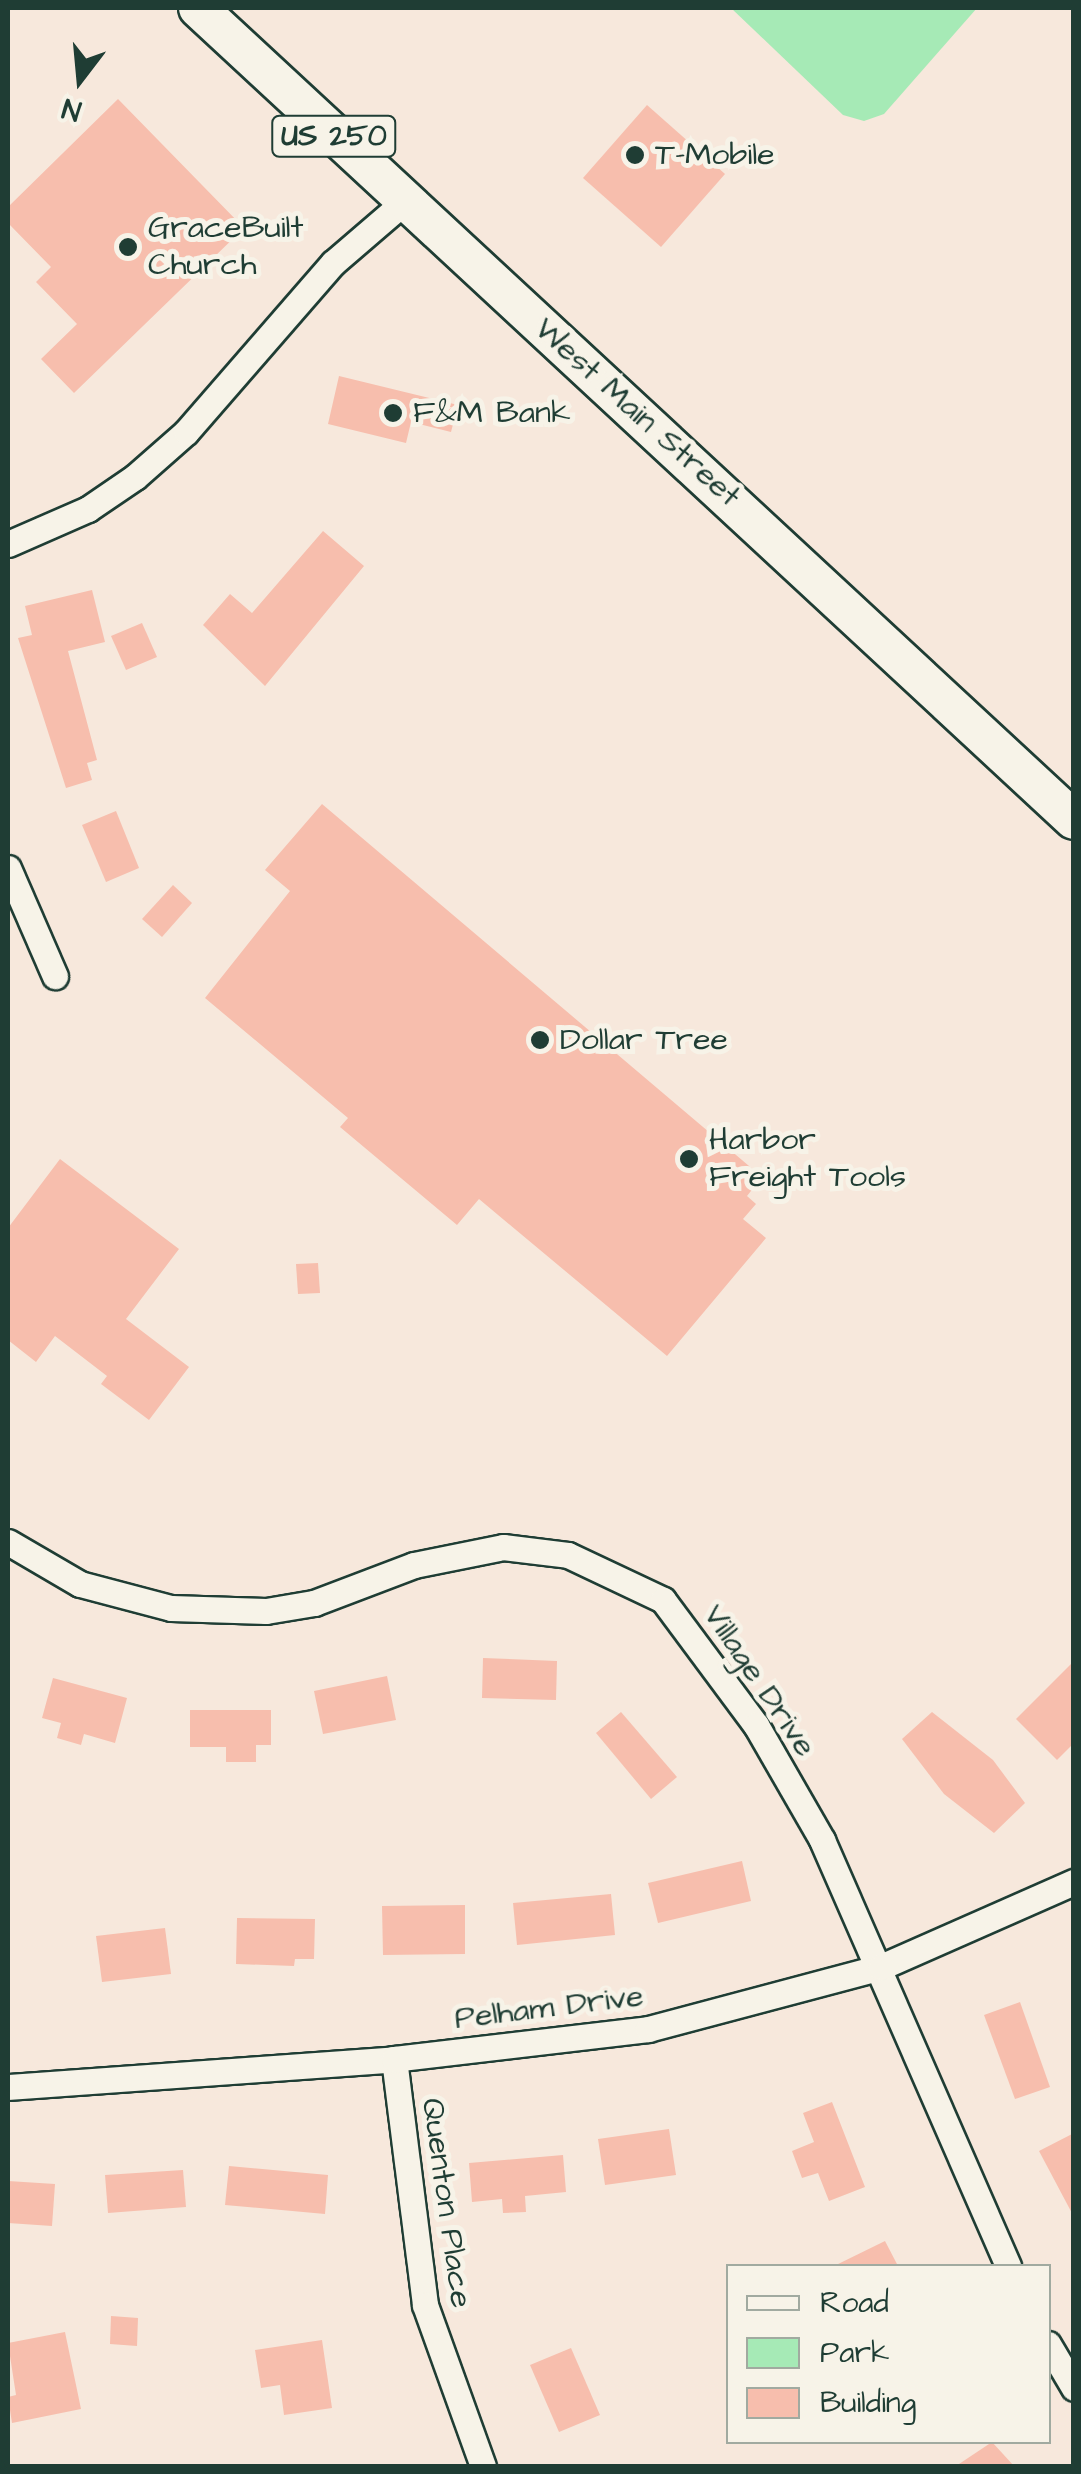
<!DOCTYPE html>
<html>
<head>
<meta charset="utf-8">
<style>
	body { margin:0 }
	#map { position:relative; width:1081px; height:2474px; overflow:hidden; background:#f7e8dc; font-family:"Architects Daughter",sans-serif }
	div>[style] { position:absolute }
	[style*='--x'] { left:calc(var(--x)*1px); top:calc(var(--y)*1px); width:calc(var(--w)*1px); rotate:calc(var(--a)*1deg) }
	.green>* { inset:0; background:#a6eab6 }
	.building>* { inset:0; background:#f7bead }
	.roads { filter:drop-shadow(2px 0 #1f3d34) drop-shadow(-2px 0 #1f3d34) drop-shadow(0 2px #1f3d34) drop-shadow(0 -2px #1f3d34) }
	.minor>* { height:25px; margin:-12.5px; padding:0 12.5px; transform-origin:12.5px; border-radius:12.5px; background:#f7f3e8 }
	.primary>* { height:38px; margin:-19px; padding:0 19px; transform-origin:19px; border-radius:19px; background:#f7f3e8 }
	.dots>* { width:28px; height:28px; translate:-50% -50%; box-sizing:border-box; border:5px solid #f7f3e8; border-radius:50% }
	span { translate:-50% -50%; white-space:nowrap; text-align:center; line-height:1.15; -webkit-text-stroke:10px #f7f3e8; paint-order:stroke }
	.shield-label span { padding:2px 8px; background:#f7f3e8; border:2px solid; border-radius:8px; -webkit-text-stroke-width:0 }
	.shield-label { font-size:30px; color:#1f3d34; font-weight:700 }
	.poi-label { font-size:32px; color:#1f3d34 }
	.left { translate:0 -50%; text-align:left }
	.street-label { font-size:32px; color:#1f3d34 }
	.frame { position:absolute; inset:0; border:10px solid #1f3d34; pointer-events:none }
	.legend { position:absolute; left:726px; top:2264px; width:325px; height:180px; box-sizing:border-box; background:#f7f3e8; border:2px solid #a1aaa0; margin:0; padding:12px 18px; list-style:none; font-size:30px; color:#1f3d34 }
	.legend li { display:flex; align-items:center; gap:20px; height:50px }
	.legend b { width:50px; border:2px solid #a1aaa0 }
	.north { position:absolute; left:30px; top:30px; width:100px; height:100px; -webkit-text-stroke:8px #f7f3e8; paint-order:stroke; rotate:196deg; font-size:28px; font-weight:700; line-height:40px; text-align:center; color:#1f3d34 }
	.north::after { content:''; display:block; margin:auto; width:35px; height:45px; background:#1f3d34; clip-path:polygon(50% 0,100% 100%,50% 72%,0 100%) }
</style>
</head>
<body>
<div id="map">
	<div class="green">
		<i style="clip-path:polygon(731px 8px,977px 8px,884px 114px,864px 121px,843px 115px)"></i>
	</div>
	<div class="building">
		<i style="clip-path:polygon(118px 99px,244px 228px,74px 393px,41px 359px,77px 324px,36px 282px,51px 267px,8px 223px,8px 207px)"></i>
		<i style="clip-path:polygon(647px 105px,725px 174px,661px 247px,583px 178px)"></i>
		<i style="clip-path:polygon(339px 376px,458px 405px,451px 432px,411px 422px,406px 443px,328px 424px)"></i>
		<i style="clip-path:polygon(323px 531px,364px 566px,265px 686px,203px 625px,230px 594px,252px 613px)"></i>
		<i style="clip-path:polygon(92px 590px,105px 642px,68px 651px,97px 760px,87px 763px,92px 780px,66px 788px,18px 638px,32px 635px,25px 606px)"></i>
		<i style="clip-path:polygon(142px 623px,157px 657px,126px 670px,111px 636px)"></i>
		<i style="clip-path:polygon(322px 804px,762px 1177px,747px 1196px,756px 1204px,743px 1219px,766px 1238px,667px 1356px,479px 1199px,457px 1225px,340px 1127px,348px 1118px,205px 998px,290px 891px,265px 870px)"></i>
		<i style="clip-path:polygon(116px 811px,139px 868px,106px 882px,82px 825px)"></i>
		<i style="clip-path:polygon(173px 885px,192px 903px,162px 937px,142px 919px)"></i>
		<i style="clip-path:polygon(60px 1159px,179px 1249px,126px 1319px,189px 1367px,149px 1420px,101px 1384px,107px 1376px,55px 1336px,36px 1362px,8px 1340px,8px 1228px)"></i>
		<i style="clip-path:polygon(318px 1263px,320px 1293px,298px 1294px,296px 1264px)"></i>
		<i style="clip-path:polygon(483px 1658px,557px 1661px,556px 1700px,482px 1698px)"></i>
		<i style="clip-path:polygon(1074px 1661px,1074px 1743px,1057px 1760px,1016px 1719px)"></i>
		<i style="clip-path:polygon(387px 1676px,396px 1720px,323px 1734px,314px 1691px)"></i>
		<i style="clip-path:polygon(53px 1678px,127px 1698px,115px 1743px,84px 1734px,81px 1745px,57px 1738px,61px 1723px,42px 1718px)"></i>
		<i style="clip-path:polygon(190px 1710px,271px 1710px,271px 1745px,256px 1745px,256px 1762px,226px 1762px,226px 1747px,190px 1747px)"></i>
		<i style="clip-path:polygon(621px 1712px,677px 1777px,651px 1799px,596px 1733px)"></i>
		<i style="clip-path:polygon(932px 1712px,993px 1760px,1025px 1803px,994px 1833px,944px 1794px,902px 1739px)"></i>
		<i style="clip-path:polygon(742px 1861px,751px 1901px,658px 1923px,648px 1883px)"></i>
		<i style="clip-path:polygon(611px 1894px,615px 1935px,517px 1945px,513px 1903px)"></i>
		<i style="clip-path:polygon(465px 1905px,465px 1954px,383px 1955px,382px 1906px)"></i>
		<i style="clip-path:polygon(237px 1918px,315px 1919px,314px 1959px,295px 1959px,294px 1966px,236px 1964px)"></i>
		<i style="clip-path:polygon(165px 1928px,171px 1974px,102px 1982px,96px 1936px)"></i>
		<i style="clip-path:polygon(1020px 2002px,1050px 2087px,1015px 2099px,984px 2015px)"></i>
		<i style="clip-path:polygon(832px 2102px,865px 2187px,829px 2201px,818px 2173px,802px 2178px,792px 2151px,814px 2142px,803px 2113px)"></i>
		<i style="clip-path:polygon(669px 2129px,676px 2175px,605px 2185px,598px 2139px)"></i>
		<i style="clip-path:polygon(1074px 2133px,1074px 2217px,1039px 2151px)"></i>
		<i style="clip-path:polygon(563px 2155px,566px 2192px,525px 2196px,526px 2212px,503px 2213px,502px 2199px,472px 2202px,469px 2163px)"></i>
		<i style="clip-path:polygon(229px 2166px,328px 2175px,325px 2214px,225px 2205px)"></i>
		<i style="clip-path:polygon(183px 2170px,186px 2207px,108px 2213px,105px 2175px)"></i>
		<i style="clip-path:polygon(8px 2181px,55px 2184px,52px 2226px,8px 2223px)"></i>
		<i style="clip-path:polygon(885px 2241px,898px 2266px,834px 2266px)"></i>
		<i style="clip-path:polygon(111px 2316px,138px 2318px,137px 2346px,110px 2344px)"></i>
		<i style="clip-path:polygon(65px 2332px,81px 2409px,12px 2423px,8px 2397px,16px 2395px,8px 2343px)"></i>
		<i style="clip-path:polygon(322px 2340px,332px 2408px,284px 2415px,280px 2385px,261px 2388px,255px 2350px)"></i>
		<i style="clip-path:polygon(571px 2348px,600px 2415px,559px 2432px,530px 2365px)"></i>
		<i style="clip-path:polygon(992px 2442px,1014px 2466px,956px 2466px)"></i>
	</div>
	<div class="roads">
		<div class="minor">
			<i style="--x:8;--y:544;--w:87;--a:-23.6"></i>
			<i style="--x:88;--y:509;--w:57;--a:-34.2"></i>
			<i style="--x:135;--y:477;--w:68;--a:-41.4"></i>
			<i style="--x:186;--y:432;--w:224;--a:-49"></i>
			<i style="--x:333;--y:263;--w:94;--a:-40.7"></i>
			<i style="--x:8;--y:868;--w:118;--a:66.5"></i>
			<i style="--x:8;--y:1542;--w:83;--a:30.3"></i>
			<i style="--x:80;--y:1584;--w:94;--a:14.8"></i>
			<i style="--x:171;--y:1608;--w:95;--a:1.8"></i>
			<i style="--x:266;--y:1611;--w:49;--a:-9.5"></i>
			<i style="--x:314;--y:1603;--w:107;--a:-20.8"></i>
			<i style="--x:414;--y:1565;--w:91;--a:-11.4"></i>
			<i style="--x:503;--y:1547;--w:65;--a:7"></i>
			<i style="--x:568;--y:1555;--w:105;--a:25.3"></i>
			<i style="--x:663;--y:1600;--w:156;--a:53.4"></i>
			<i style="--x:756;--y:1725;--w:133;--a:60.1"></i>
			<i style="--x:822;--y:1840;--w:465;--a:66.4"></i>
			<i style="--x:394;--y:2059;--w:248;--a:82.8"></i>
			<i style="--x:425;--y:2305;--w:171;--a:70.2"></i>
			<i style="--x:8;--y:2087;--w:387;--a:-4.1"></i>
			<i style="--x:394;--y:2059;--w:256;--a:-6.7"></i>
			<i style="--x:648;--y:2029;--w:241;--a:-14.9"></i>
			<i style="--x:881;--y:1967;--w:211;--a:-23.8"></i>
			<i style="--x:1048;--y:2344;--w:51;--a:59.4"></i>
		</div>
		<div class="primary">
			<i style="--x:198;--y:8;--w:1194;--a:42.83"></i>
		</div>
	</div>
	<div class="dots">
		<i style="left:635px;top:155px;background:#1f3d34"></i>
		<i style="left:128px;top:247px;background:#1f3d34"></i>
		<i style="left:393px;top:413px;background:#1f3d34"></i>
		<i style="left:540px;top:1040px;background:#1f3d34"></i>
		<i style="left:689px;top:1159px;background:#1f3d34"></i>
	</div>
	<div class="shield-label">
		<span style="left:334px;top:136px">US 250</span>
	</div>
	<div class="poi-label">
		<span class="left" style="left:655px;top:155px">T-Mobile</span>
		<span class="left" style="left:148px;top:247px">GraceBuilt<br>Church</span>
		<span class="left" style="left:413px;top:413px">F&amp;M Bank</span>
		<span class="left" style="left:560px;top:1040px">Dollar Tree</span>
		<span class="left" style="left:709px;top:1159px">Harbor<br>Freight Tools</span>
	</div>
	<div class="street-label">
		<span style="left:637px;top:413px;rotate:42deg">West Main Street</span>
		<span style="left:759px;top:1681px;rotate:56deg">Village Drive</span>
		<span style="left:549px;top:2008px;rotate:-7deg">Pelham Drive</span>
		<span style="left:446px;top:2203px;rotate:82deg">Quenton Place</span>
	</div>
	<div class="frame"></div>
	<ul class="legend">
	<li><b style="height:12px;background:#f7f3e8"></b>Road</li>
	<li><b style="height:28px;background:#a6eab6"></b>Park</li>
	<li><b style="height:28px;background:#f7bead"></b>Building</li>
	</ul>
	<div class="north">N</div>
</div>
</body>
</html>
